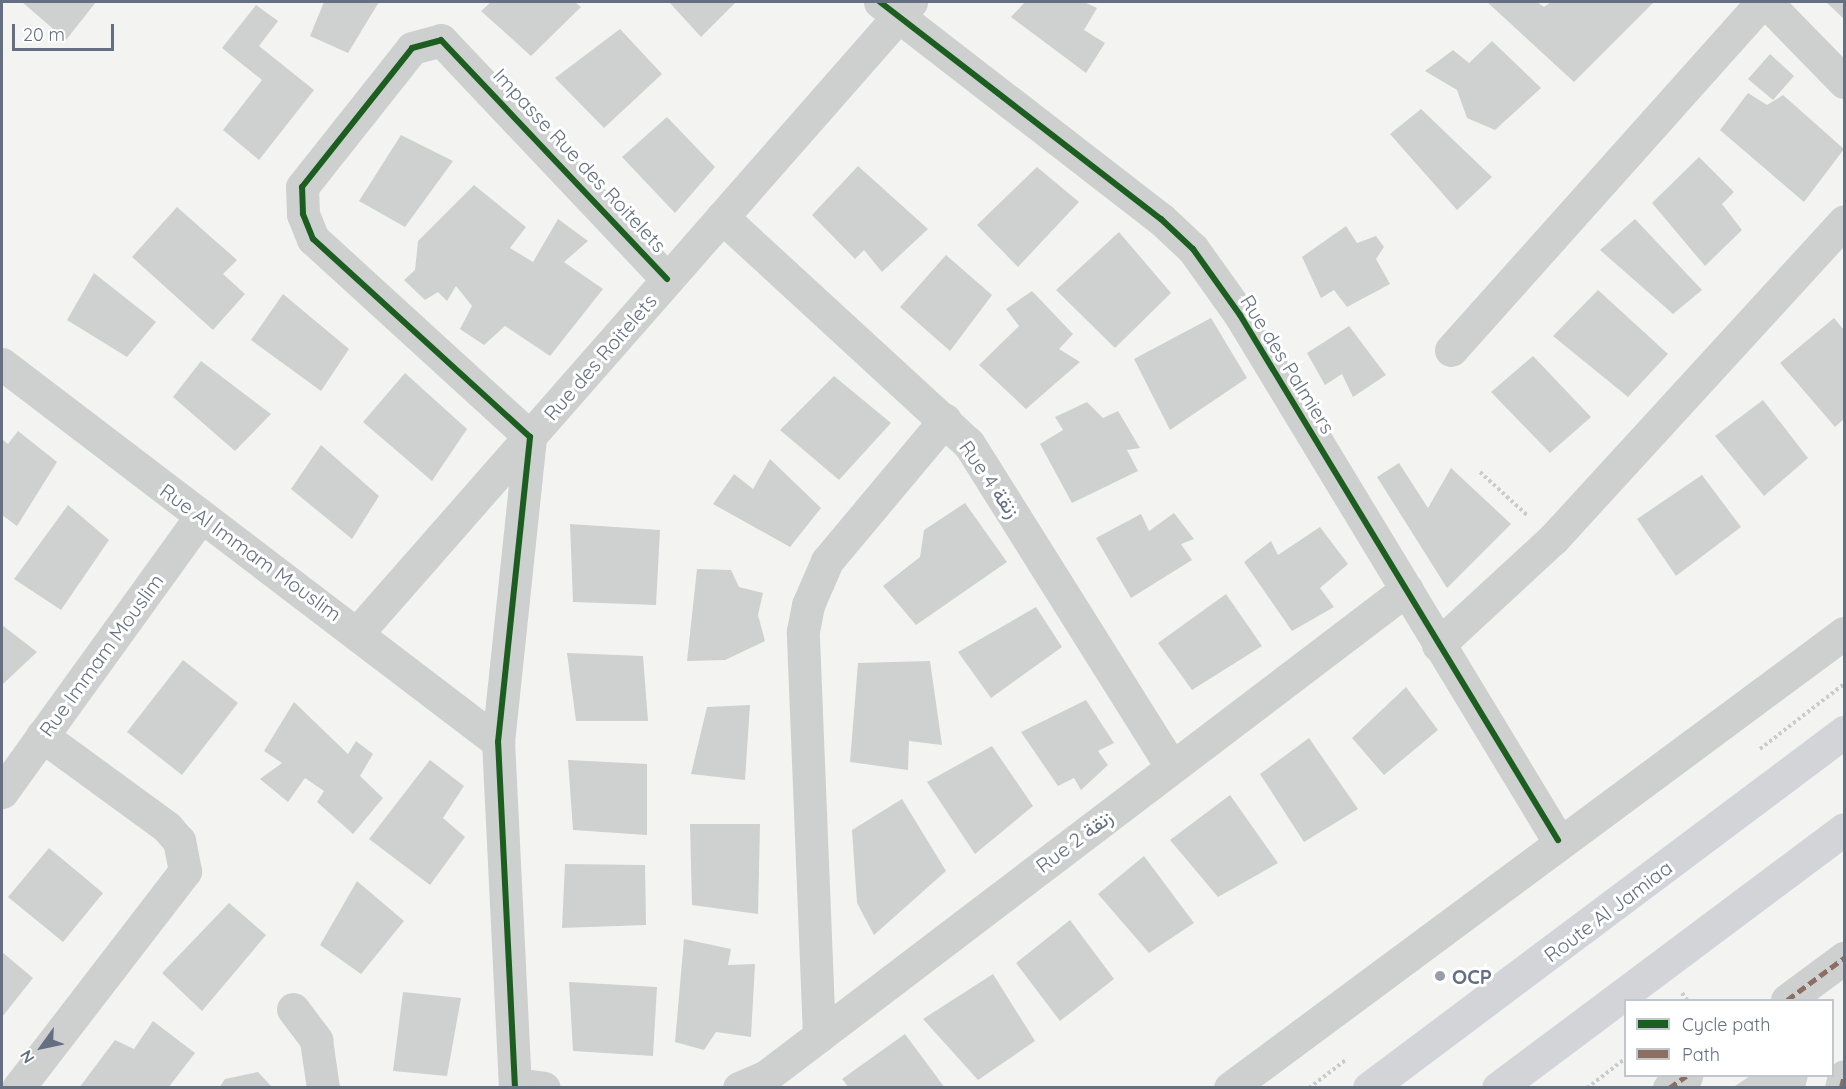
<!DOCTYPE html>
<html>
<head>
<meta charset="utf-8">
<style>
	body { margin:0 }
	#map { position:relative; width:1846px; height:1089px; overflow:hidden; background:#f3f4f2; font-family:Quicksand,Vazirmatn,sans-serif }
	div>[style] { position:absolute }
	[style*='--x'] { left:calc(var(--x)*1px); top:calc(var(--y)*1px); width:calc(var(--w)*1px); rotate:calc(var(--a)*1deg) }
	.building>* { inset:0; background:#cfd0d0 }
	.path>* { height:4px; margin-top:-2px; transform-origin:0; background:repeating-linear-gradient(90deg,#cacbcc 0 3px,transparent 0 6px) }
	.minor>* { height:33px; margin:-16.5px; padding:0 16.5px; transform-origin:16.5px; border-radius:16.5px; background:#cecfcf }
	.major>* { height:33px; margin:-16.5px; padding:0 16.5px; transform-origin:16.5px; border-radius:16.5px; background:#d2d4d7 }
	.quiet>* { height:4.5px; margin-top:-2.25px; transform-origin:0; background:repeating-linear-gradient(90deg,#8d6e63 0 9px,transparent 0 13.5px) }
	.cycleway>* { height:6px; margin:-3px; padding:0 3px; transform-origin:3px; border-radius:3px; background:#1b5e20 }
	.dots>* { width:16px; height:16px; translate:-50% -50%; box-sizing:border-box; border:3px solid #fff; border-radius:50% }
	span { translate:-50% -50%; white-space:nowrap; text-align:center; line-height:1.15; -webkit-text-stroke:6px #fff; paint-order:stroke }
	.street-label { font-size:20px; color:#647082 }
	.poi-label { font-size:20px; color:#647082; font-weight:700 }
	.left { translate:0 -50%; text-align:left }
	.frame { position:absolute; inset:0; border:3px solid #647082; pointer-events:none }
	.legend { position:absolute; left:1624px; top:999px; width:210px; height:78px; box-sizing:border-box; background:#fff; border:2px solid #c1c6cd; margin:0; padding:8px 10px; list-style:none; font-size:18px; color:#647082 }
	.legend li { display:flex; align-items:center; gap:12px; height:30px }
	.legend b { width:30px; border:2px solid #c1c6cd }
	.north { position:absolute; left:12px; top:1017px; width:60px; height:60px; -webkit-text-stroke:4px #fff; paint-order:stroke; rotate:237deg; font-size:16px; font-weight:700; line-height:24px; text-align:center; color:#647082 }
	.north::after { content:''; display:block; margin:auto; width:21px; height:27px; background:#647082; clip-path:polygon(50% 0,100% 100%,50% 72%,0 100%) }
	.scale { position:absolute; left:12px; top:24px; width:102px; height:27px; box-sizing:border-box; border:3px solid #647082; border-top:0; padding-left:8px; font-size:18px; line-height:21px; white-space:nowrap; color:#647082; -webkit-text-stroke:4px #fff; paint-order:stroke }
</style>
</head>
<body>
<div id="map">
	<div class="building">
		<i style="clip-path:polygon(22px 2px,96px 2px,66px 40px)"></i>
		<i style="clip-path:polygon(324px 2px,379px 2px,348px 53px,310px 36px)"></i>
		<i style="clip-path:polygon(491px 2px,575px 2px,581px 7px,531px 56px,481px 11px)"></i>
		<i style="clip-path:polygon(669px 2px,736px 2px,701px 37px)"></i>
		<i style="clip-path:polygon(1025px 2px,1084px 2px,1097px 8px,1084px 30px,1105px 43px,1086px 73px,1011px 17px)"></i>
		<i style="clip-path:polygon(1487px 2px,1537px 2px,1544px 7px,1551px 2px,1654px 2px,1574px 82px)"></i>
		<i style="clip-path:polygon(1826px 2px,1844px 2px,1844px 19px)"></i>
		<i style="clip-path:polygon(256px 5px,278px 21px,259px 46px,314px 90px,259px 160px,223px 130px,262px 80px,222px 48px)"></i>
		<i style="clip-path:polygon(620px 29px,662px 74px,604px 128px,555px 78px)"></i>
		<i style="clip-path:polygon(1492px 41px,1541px 88px,1495px 130px,1467px 118px,1457px 90px,1425px 71px,1453px 50px,1469px 63px)"></i>
		<i style="clip-path:polygon(1770px 54px,1794px 76px,1773px 100px,1748px 79px)"></i>
		<i style="clip-path:polygon(1748px 93px,1767px 105px,1783px 95px,1844px 149px,1804px 202px,1720px 130px)"></i>
		<i style="clip-path:polygon(1421px 109px,1492px 177px,1457px 210px,1390px 134px)"></i>
		<i style="clip-path:polygon(667px 117px,715px 167px,675px 213px,622px 157px)"></i>
		<i style="clip-path:polygon(401px 135px,453px 161px,405px 227px,359px 201px)"></i>
		<i style="clip-path:polygon(1699px 157px,1734px 192px,1722px 204px,1742px 230px,1705px 266px,1652px 203px)"></i>
		<i style="clip-path:polygon(858px 166px,928px 229px,882px 272px,864px 250px,855px 259px,812px 215px)"></i>
		<i style="clip-path:polygon(1037px 167px,1079px 202px,1018px 267px,977px 225px)"></i>
		<i style="clip-path:polygon(474px 185px,526px 227px,510px 248px,533px 262px,558px 219px,588px 241px,564px 262px,603px 289px,550px 356px,505px 326px,484px 345px,460px 329px,472px 306px,456px 286px,447px 301px,438px 292px,425px 300px,404px 280px,415px 270px,418px 241px)"></i>
		<i style="clip-path:polygon(177px 207px,237px 260px,223px 274px,245px 294px,213px 330px,132px 257px)"></i>
		<i style="clip-path:polygon(1635px 219px,1702px 290px,1673px 314px,1600px 250px)"></i>
		<i style="clip-path:polygon(1346px 226px,1357px 243px,1376px 236px,1384px 247px,1376px 259px,1390px 284px,1347px 307px,1334px 290px,1321px 298px,1302px 257px)"></i>
		<i style="clip-path:polygon(1119px 232px,1171px 293px,1115px 348px,1056px 290px)"></i>
		<i style="clip-path:polygon(946px 255px,992px 295px,950px 351px,900px 307px)"></i>
		<i style="clip-path:polygon(94px 273px,156px 322px,127px 357px,67px 320px)"></i>
		<i style="clip-path:polygon(1598px 290px,1668px 354px,1628px 397px,1553px 336px)"></i>
		<i style="clip-path:polygon(1032px 291px,1073px 334px,1059px 349px,1080px 362px,1026px 409px,979px 365px,1019px 326px,1006px 309px)"></i>
		<i style="clip-path:polygon(283px 294px,349px 349px,321px 391px,251px 340px)"></i>
		<i style="clip-path:polygon(1211px 318px,1247px 378px,1170px 430px,1134px 359px)"></i>
		<i style="clip-path:polygon(1834px 318px,1844px 330px,1844px 419px,1835px 427px,1780px 363px)"></i>
		<i style="clip-path:polygon(1349px 326px,1386px 375px,1353px 397px,1342px 374px,1325px 385px,1307px 353px)"></i>
		<i style="clip-path:polygon(1533px 356px,1591px 417px,1550px 453px,1491px 392px)"></i>
		<i style="clip-path:polygon(201px 361px,271px 414px,235px 451px,173px 397px)"></i>
		<i style="clip-path:polygon(405px 373px,467px 429px,432px 481px,363px 422px)"></i>
		<i style="clip-path:polygon(834px 376px,891px 423px,839px 480px,780px 430px)"></i>
		<i style="clip-path:polygon(1763px 400px,1808px 458px,1764px 496px,1715px 436px)"></i>
		<i style="clip-path:polygon(1087px 402px,1103px 418px,1118px 411px,1140px 448px,1127px 450px,1138px 471px,1072px 503px,1040px 444px,1063px 430px,1055px 417px)"></i>
		<i style="clip-path:polygon(18px 431px,57px 462px,17px 526px,2px 515px,2px 439px,8px 444px)"></i>
		<i style="clip-path:polygon(321px 445px,379px 496px,352px 539px,291px 489px)"></i>
		<i style="clip-path:polygon(770px 459px,821px 508px,790px 547px,713px 504px,734px 474px,753px 489px)"></i>
		<i style="clip-path:polygon(1399px 463px,1428px 508px,1451px 468px,1511px 524px,1447px 588px,1377px 477px)"></i>
		<i style="clip-path:polygon(1702px 475px,1741px 527px,1676px 576px,1637px 519px)"></i>
		<i style="clip-path:polygon(965px 503px,1007px 562px,916px 625px,883px 586px,920px 557px,924px 530px)"></i>
		<i style="clip-path:polygon(68px 505px,109px 540px,61px 610px,14px 579px)"></i>
		<i style="clip-path:polygon(1174px 513px,1194px 539px,1181px 544px,1192px 560px,1131px 598px,1096px 538px,1141px 514px,1149px 531px)"></i>
		<i style="clip-path:polygon(570px 524px,660px 530px,656px 605px,573px 602px)"></i>
		<i style="clip-path:polygon(1320px 527px,1348px 564px,1320px 588px,1334px 607px,1292px 631px,1244px 562px,1271px 541px,1278px 555px)"></i>
		<i style="clip-path:polygon(697px 569px,731px 570px,739px 587px,763px 593px,758px 615px,765px 641px,725px 660px,687px 661px)"></i>
		<i style="clip-path:polygon(1226px 594px,1262px 646px,1192px 690px,1158px 643px)"></i>
		<i style="clip-path:polygon(1036px 607px,1062px 647px,991px 698px,958px 652px)"></i>
		<i style="clip-path:polygon(2px 625px,37px 652px,2px 685px)"></i>
		<i style="clip-path:polygon(567px 653px,643px 656px,648px 721px,576px 721px)"></i>
		<i style="clip-path:polygon(183px 660px,238px 703px,182px 775px,127px 732px)"></i>
		<i style="clip-path:polygon(930px 661px,942px 745px,909px 741px,908px 770px,850px 762px,858px 663px)"></i>
		<i style="clip-path:polygon(1406px 687px,1438px 730px,1384px 775px,1352px 738px)"></i>
		<i style="clip-path:polygon(1086px 700px,1114px 743px,1098px 751px,1108px 765px,1081px 790px,1074px 778px,1058px 786px,1021px 732px)"></i>
		<i style="clip-path:polygon(294px 702px,348px 754px,356px 741px,373px 754px,360px 776px,383px 798px,353px 834px,317px 802px,324px 791px,305px 778px,288px 802px,260px 779px,282px 763px,264px 751px)"></i>
		<i style="clip-path:polygon(750px 705px,745px 780px,691px 774px,707px 707px)"></i>
		<i style="clip-path:polygon(1309px 738px,1358px 809px,1304px 842px,1260px 774px)"></i>
		<i style="clip-path:polygon(992px 746px,1033px 806px,975px 854px,927px 782px)"></i>
		<i style="clip-path:polygon(430px 760px,464px 786px,443px 818px,465px 837px,430px 885px,369px 839px)"></i>
		<i style="clip-path:polygon(568px 760px,647px 764px,647px 835px,573px 830px)"></i>
		<i style="clip-path:polygon(1230px 795px,1278px 863px,1218px 897px,1170px 840px)"></i>
		<i style="clip-path:polygon(902px 799px,946px 871px,874px 935px,857px 903px,852px 830px)"></i>
		<i style="clip-path:polygon(690px 824px,760px 824px,758px 914px,692px 905px)"></i>
		<i style="clip-path:polygon(49px 848px,103px 893px,63px 942px,8px 897px)"></i>
		<i style="clip-path:polygon(1144px 856px,1194px 923px,1149px 953px,1098px 894px)"></i>
		<i style="clip-path:polygon(565px 864px,645px 865px,646px 925px,562px 928px)"></i>
		<i style="clip-path:polygon(357px 881px,404px 921px,361px 974px,320px 945px)"></i>
		<i style="clip-path:polygon(229px 903px,266px 935px,202px 1011px,162px 973px)"></i>
		<i style="clip-path:polygon(1070px 920px,1114px 979px,1060px 1021px,1016px 963px)"></i>
		<i style="clip-path:polygon(684px 939px,731px 949px,728px 965px,755px 964px,751px 1037px,716px 1032px,704px 1050px,675px 1042px)"></i>
		<i style="clip-path:polygon(2px 952px,33px 978px,2px 1017px)"></i>
		<i style="clip-path:polygon(993px 974px,1035px 1041px,978px 1080px,923px 1019px)"></i>
		<i style="clip-path:polygon(569px 982px,657px 987px,653px 1056px,573px 1051px)"></i>
		<i style="clip-path:polygon(403px 992px,461px 998px,447px 1076px,393px 1071px)"></i>
		<i style="clip-path:polygon(153px 1021px,195px 1053px,168px 1088px,79px 1088px,115px 1040px,134px 1049px)"></i>
		<i style="clip-path:polygon(905px 1034px,945px 1088px,849px 1088px,842px 1079px)"></i>
		<i style="clip-path:polygon(258px 1072px,273px 1088px,219px 1088px,225px 1079px)"></i>
		<i style="clip-path:polygon(1750px 1076px,1808px 1076px,1805px 1088px,1732px 1088px)"></i>
	</div>
	<div class="path">
		<i style="--x:1480;--y:472;--w:65;--a:42.5"></i>
		<i style="--x:1760;--y:749;--w:106;--a:-37.7"></i>
		<i style="--x:1682;--y:993;--w:9;--a:54"></i>
		<i style="--x:1309;--y:1088;--w:48;--a:-37.3"></i>
		<i style="--x:1587;--y:1088;--w:49;--a:-37.6"></i>
	</div>
	<div class="minor">
		<i style="--x:880;--y:2;--w:355;--a:37.7"></i>
		<i style="--x:1161;--y:219;--w:44;--a:43.2"></i>
		<i style="--x:1193;--y:249;--w:81;--a:54.5"></i>
		<i style="--x:1240;--y:315;--w:614;--a:58.8"></i>
		<i style="--x:1766;--y:2;--w:112;--a:45.7"></i>
		<i style="--x:722;--y:217;--w:335;--a:42.6"></i>
		<i style="--x:969;--y:444;--w:381;--a:57.9"></i>
		<i style="--x:1451;--y:350;--w:467;--a:-48.2"></i>
		<i style="--x:2;--y:364;--w:624;--a:37.31"></i>
		<i style="--x:359;--y:631;--w:837;--a:-48.73"></i>
		<i style="--x:1438;--y:645;--w:156;--a:-42.7"></i>
		<i style="--x:1553;--y:539;--w:431;--a:-47.5"></i>
		<i style="--x:2;--y:792;--w:339;--a:-54.2"></i>
		<i style="--x:1787;--y:1000;--w:71;--a:-36.4"></i>
		<i style="--x:293;--y:1009;--w:39;--a:53"></i>
		<i style="--x:316;--y:1040;--w:49;--a:81.7"></i>
		<i style="--x:819;--y:1036;--w:405;--a:-92.3"></i>
		<i style="--x:803;--y:631;--w:26;--a:-79"></i>
		<i style="--x:808;--y:605;--w:48;--a:-66.6"></i>
		<i style="--x:827;--y:561;--w:184;--a:-50.1"></i>
		<i style="--x:516;--y:1084;--w:28;--a:8"></i>
		<i style="--x:18;--y:1088;--w:274;--a:-52.4"></i>
		<i style="--x:185;--y:871;--w:31;--a:-101"></i>
		<i style="--x:179;--y:841;--w:18;--a:-131"></i>
		<i style="--x:167;--y:827;--w:155;--a:-143.9"></i>
		<i style="--x:515;--y:1088;--w:346;--a:-92.8"></i>
		<i style="--x:498;--y:742;--w:307;--a:-84"></i>
		<i style="--x:530;--y:437;--w:294;--a:-137.6"></i>
		<i style="--x:313;--y:239;--w:27;--a:-112"></i>
		<i style="--x:303;--y:214;--w:27;--a:-92"></i>
		<i style="--x:302;--y:187;--w:177;--a:-51.6"></i>
		<i style="--x:412;--y:48;--w:30;--a:-15"></i>
		<i style="--x:441;--y:40;--w:329;--a:46.6"></i>
		<i style="--x:739;--y:1088;--w:28;--a:-23"></i>
		<i style="--x:765;--y:1077;--w:806;--a:-37.24"></i>
		<i style="--x:1230;--y:1088;--w:764;--a:-36.54"></i>
		<i style="--x:1669;--y:1088;--w:21;--a:-35"></i>
		<i style="--x:1841;--y:1088;--w:12;--a:-76"></i>
	</div>
	<div class="major">
		<i style="--x:1369;--y:1088;--w:594;--a:-36.85"></i>
		<i style="--x:1498;--y:1088;--w:432;--a:-36.8"></i>
	</div>
	<div class="quiet">
		<i style="--x:1787;--y:1000;--w:71;--a:-36.4"></i>
		<i style="--x:1669;--y:1088;--w:21;--a:-35"></i>
		<i style="--x:1841;--y:1088;--w:12;--a:-76"></i>
	</div>
	<div class="cycleway">
		<i style="--x:880;--y:2;--w:355;--a:37.7"></i>
		<i style="--x:1161;--y:219;--w:44;--a:43.2"></i>
		<i style="--x:1193;--y:249;--w:81;--a:54.5"></i>
		<i style="--x:1240;--y:315;--w:614;--a:58.8"></i>
		<i style="--x:515;--y:1088;--w:346;--a:-92.8"></i>
		<i style="--x:498;--y:742;--w:307;--a:-84"></i>
		<i style="--x:530;--y:437;--w:294;--a:-137.6"></i>
		<i style="--x:313;--y:239;--w:27;--a:-112"></i>
		<i style="--x:303;--y:214;--w:27;--a:-92"></i>
		<i style="--x:302;--y:187;--w:177;--a:-51.6"></i>
		<i style="--x:412;--y:48;--w:30;--a:-15"></i>
		<i style="--x:441;--y:40;--w:329;--a:46.6"></i>
	</div>
	<div class="dots">
		<i style="left:1440px;top:976px;background:#969ea9"></i>
	</div>
	<div class="street-label">
		<span style="left:580px;top:160px;rotate:47deg">Impasse Rue des Roitelets</span>
		<span style="left:600px;top:357px;rotate:-49deg">Rue des Roitelets</span>
		<span style="left:1288px;top:364px;rotate:58deg">Rue des Palmiers</span>
		<span style="left:990px;top:479px;rotate:55deg">Rue 4 زنقة</span>
		<span style="left:251px;top:552px;rotate:36deg">Rue Al Immam Mouslim</span>
		<span style="left:101px;top:655px;rotate:-54deg">Rue Immam Mouslim</span>
		<span style="left:1074px;top:841px;rotate:-37deg">Rue 2 زنقة</span>
		<span style="left:1608px;top:911px;rotate:-37deg">Route Al Jamiaa</span>
	</div>
	<div class="poi-label">
		<span class="left" style="left:1452px;top:976px">OCP</span>
	</div>
	<div class="frame"></div>
	<ul class="legend">
	<li><b style="height:8px;background:#1b5e20"></b>Cycle path</li>
	<li><b style="height:8px;background:#8d6e63"></b>Path</li>
	</ul>
	<div class="north">N</div>
	<div class="scale">20 m</div>
</div>
</body>
</html>
